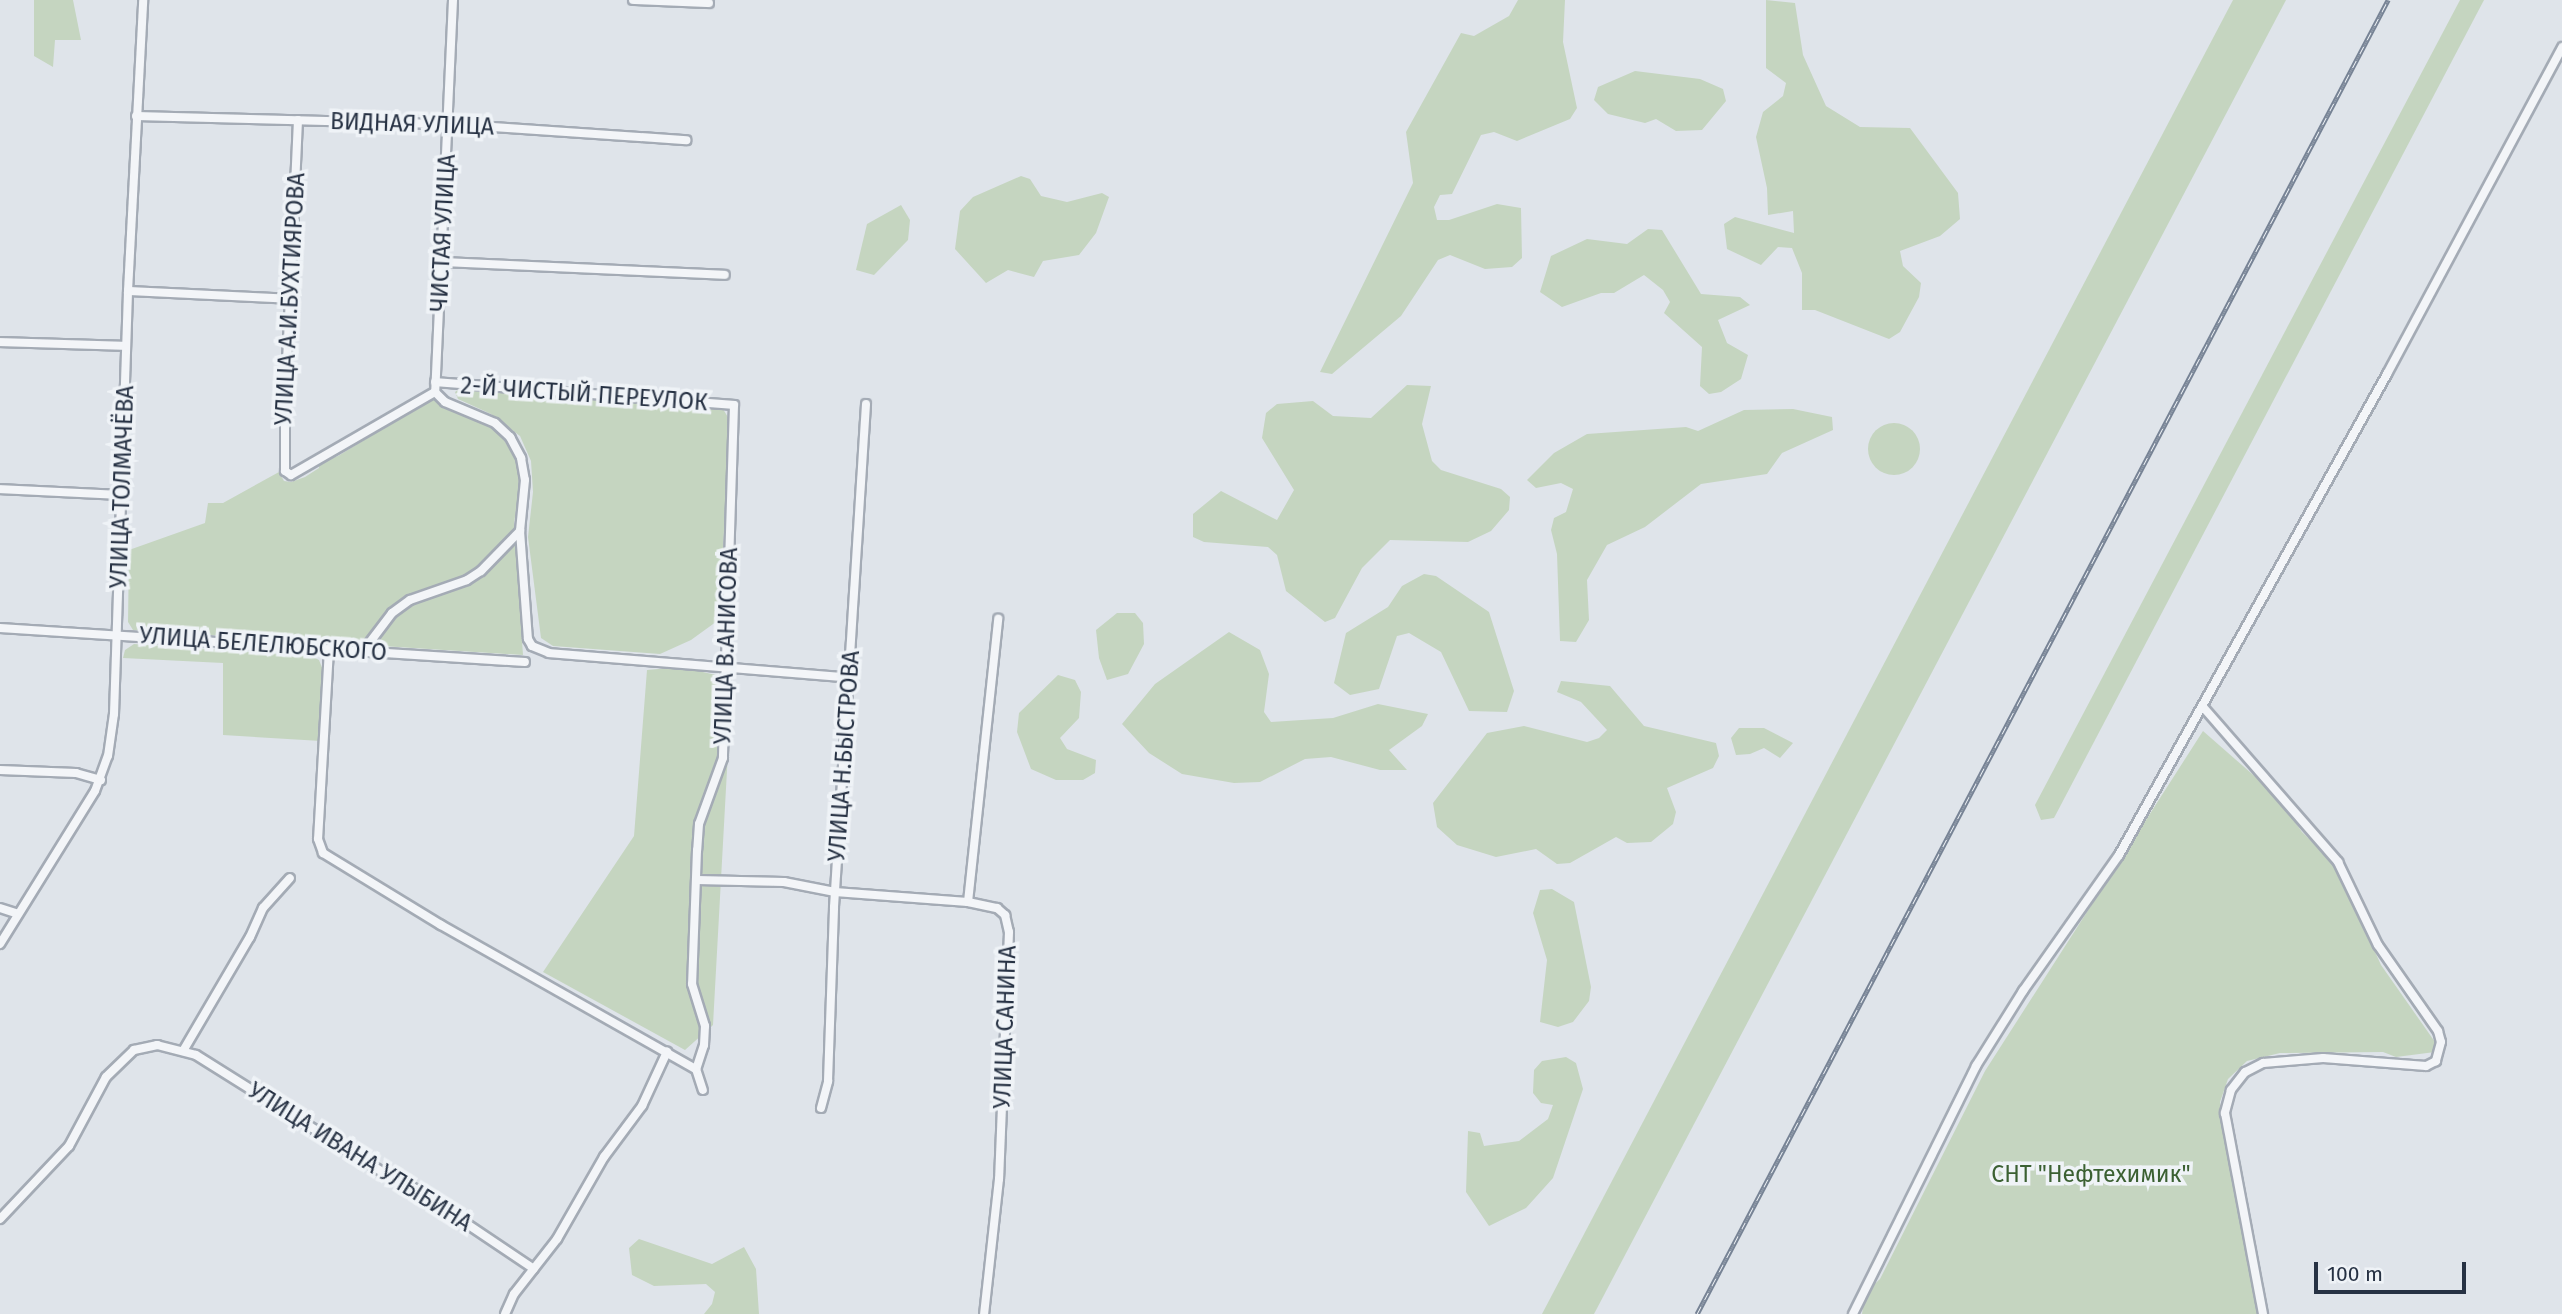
<!DOCTYPE html>
<html>
<head>
<meta charset="utf-8">
<style>
	body { margin:0 }
	#map { position:relative; width:2562px; height:1314px; overflow:hidden; background:#dfe4ea; font-family:"Fira Sans",sans-serif }
	div>[style] { position:absolute }
	[style*='--x'] { left:calc(var(--x)*1px); top:calc(var(--y)*1px); width:calc(var(--w)*1px); rotate:calc(var(--a)*1deg) }
	.green>* { inset:0; background:#c5d5c0 }
	.round { border-radius:50% }
	.roads { filter:drop-shadow(2px 0 #a4abb5) drop-shadow(-2px 0 #a4abb5) drop-shadow(0 2px #a4abb5) drop-shadow(0 -2px #a4abb5) }
	.street>* { height:8px; margin:-4px; padding:0 4px; transform-origin:4px; border-radius:4px; background:#f3f5f8 }
	.rail>* { height:5px; margin-top:-2.5px; transform-origin:0; background:repeating-linear-gradient(90deg,#eff3f7 0 8px,#778395 0 16px); box-sizing:border-box; border-block:2px solid #778395 }
	span { translate:-50% -50%; white-space:nowrap; text-align:center; line-height:1.15; -webkit-text-stroke:7px #eff3f7; paint-order:stroke }
	.street-label { font-size:23px; color:#263143 }
	.park-label { font-size:23px; color:#3b6032 }
	.scale { position:absolute; left:2314px; top:1262px; width:152px; height:32px; box-sizing:border-box; border:4px solid #263143; border-top:0; padding-left:9px; font-size:21px; line-height:24px; white-space:nowrap; color:#263143; -webkit-text-stroke:5px #eff3f7; paint-order:stroke }
</style>
</head>
<body>
<div id="map">
	<div class="green">
		<i style="clip-path:polygon(34px 0,73px 0,81px 40px,55px 40px,53px 67px,34px 56px)"></i>
		<i style="clip-path:polygon(1518px 0,1565px 0,1563px 42px,1577px 108px,1570px 119px,1517px 141px,1494px 132px,1481px 135px,1452px 194px,1440px 195px,1434px 207px,1437px 220px,1449px 220px,1497px 204px,1521px 208px,1522px 258px,1512px 267px,1485px 269px,1450px 255px,1438px 260px,1401px 316px,1332px 374px,1320px 372px,1413px 183px,1406px 132px,1461px 33px,1474px 36px,1509px 16px)"></i>
		<i style="clip-path:polygon(1766px 0,1795px 3px,1803px 55px,1826px 106px,1860px 127px,1910px 128px,1958px 193px,1960px 219px,1940px 236px,1900px 251px,1903px 266px,1921px 283px,1919px 297px,1900px 332px,1889px 339px,1815px 310px,1802px 310px,1802px 273px,1792px 248px,1778px 247px,1761px 265px,1727px 249px,1724px 224px,1735px 217px,1794px 233px,1793px 211px,1768px 215px,1767px 188px,1756px 137px,1763px 112px,1783px 96px,1786px 83px,1766px 68px)"></i>
		<i style="clip-path:polygon(2233px 0,2286px 0,1594px 1314px,1542px 1314px)"></i>
		<i style="clip-path:polygon(2460px 0,2484px 0,2054px 818px,2041px 820px,2035px 805px)"></i>
		<i style="clip-path:polygon(1635px 71px,1700px 79px,1723px 89px,1726px 101px,1702px 130px,1676px 131px,1656px 119px,1645px 123px,1608px 114px,1594px 100px,1598px 87px)"></i>
		<i style="clip-path:polygon(1021px 176px,1030px 179px,1041px 196px,1067px 202px,1102px 193px,1109px 197px,1096px 233px,1079px 255px,1043px 261px,1034px 277px,1008px 270px,986px 283px,955px 249px,960px 211px,973px 197px)"></i>
		<i style="clip-path:polygon(901px 205px,910px 220px,908px 240px,874px 275px,856px 270px,867px 224px)"></i>
		<i style="clip-path:polygon(1648px 229px,1662px 230px,1701px 294px,1740px 297px,1750px 305px,1718px 320px,1727px 343px,1748px 355px,1741px 379px,1721px 392px,1709px 394px,1700px 386px,1702px 347px,1664px 313px,1670px 302px,1663px 290px,1644px 275px,1614px 293px,1601px 293px,1562px 307px,1540px 292px,1551px 256px,1587px 239px,1627px 244px)"></i>
		<i style="clip-path:polygon(1407px 385px,1431px 386px,1422px 424px,1432px 461px,1441px 470px,1501px 489px,1510px 497px,1509px 510px,1491px 531px,1468px 542px,1390px 540px,1362px 568px,1335px 618px,1325px 622px,1286px 591px,1277px 555px,1268px 547px,1204px 542px,1193px 537px,1193px 514px,1221px 491px,1277px 520px,1294px 490px,1262px 438px,1266px 413px,1277px 404px,1313px 401px,1333px 416px,1371px 418px)"></i>
		<i style="clip-path:polygon(459px 389px,723px 409px,729px 419px,720px 619px,691px 640px,660px 654px,553px 646px,541px 638px,528px 537px,533px 492px,531px 461px,520px 436px,491px 414px,458px 399px,455px 392px)"></i>
		<i style="clip-path:polygon(436px 396px,443px 404px,498px 431px,515px 457px,520px 482px,514px 524px,523px 655px,133px 630px,128px 622px,129px 550px,205px 523px,208px 503px,223px 503px,279px 472px,284px 481px,291px 482px,305px 477px,319px 468px,319px 463px,338px 456px)"></i>
		<i style="clip-path:polygon(1793px 409px,1832px 417px,1833px 430px,1782px 453px,1767px 474px,1701px 484px,1645px 527px,1607px 545px,1587px 580px,1589px 620px,1576px 642px,1560px 641px,1557px 554px,1551px 530px,1554px 518px,1566px 512px,1573px 489px,1561px 483px,1536px 488px,1527px 480px,1554px 453px,1587px 434px,1686px 427px,1698px 431px,1744px 410px)"></i>
		<i class="round" style="left:1868px;top:423px;width:52px;height:52px"></i>
		<i style="clip-path:polygon(1424px 574px,1436px 576px,1489px 612px,1514px 691px,1507px 712px,1469px 711px,1441px 652px,1409px 633px,1397px 636px,1379px 689px,1350px 695px,1334px 683px,1346px 633px,1388px 607px,1402px 586px)"></i>
		<i style="clip-path:polygon(1117px 613px,1135px 613px,1143px 623px,1144px 644px,1128px 674px,1107px 680px,1099px 658px,1096px 630px)"></i>
		<i style="clip-path:polygon(1229px 632px,1260px 650px,1269px 674px,1264px 712px,1271px 722px,1333px 718px,1378px 704px,1428px 714px,1422px 726px,1389px 750px,1407px 770px,1380px 770px,1331px 757px,1305px 759px,1260px 782px,1234px 783px,1182px 774px,1149px 753px,1122px 724px,1155px 684px)"></i>
		<i style="clip-path:polygon(134px 644px,311px 656px,319px 660px,323px 670px,321px 741px,223px 735px,223px 663px,123px 658px,125px 650px)"></i>
		<i style="clip-path:polygon(681px 667px,716px 675px,722px 684px,721px 726px,728px 752px,713px 1025px,685px 1050px,543px 972px,634px 836px,647px 670px)"></i>
		<i style="clip-path:polygon(1058px 675px,1075px 680px,1081px 692px,1079px 718px,1060px 738px,1067px 749px,1096px 760px,1095px 773px,1083px 780px,1056px 780px,1031px 769px,1017px 732px,1019px 713px)"></i>
		<i style="clip-path:polygon(1561px 681px,1610px 686px,1644px 726px,1716px 743px,1719px 756px,1713px 768px,1667px 788px,1676px 812px,1673px 824px,1651px 842px,1627px 843px,1616px 837px,1570px 863px,1557px 864px,1536px 849px,1496px 857px,1457px 845px,1437px 827px,1433px 803px,1487px 733px,1524px 726px,1587px 742px,1599px 738px,1607px 730px,1581px 702px,1557px 692px)"></i>
		<i style="clip-path:polygon(1739px 728px,1764px 728px,1793px 743px,1780px 758px,1764px 748px,1750px 754px,1736px 755px,1731px 738px)"></i>
		<i style="clip-path:polygon(2203px 731px,2275px 794px,2302px 832px,2335px 864px,2381px 965px,2435px 1042px,2435px 1052px,2396px 1057px,2383px 1052px,2280px 1053px,2247px 1061px,2228px 1079px,2220px 1102px,2257px 1314px,1862px 1314px,1865px 1293px,1880px 1279px,1985px 1071px)"></i>
		<i style="clip-path:polygon(1552px 889px,1574px 902px,1591px 987px,1589px 1001px,1573px 1022px,1558px 1027px,1540px 1022px,1547px 960px,1533px 913px,1540px 890px)"></i>
		<i style="clip-path:polygon(1566px 1057px,1576px 1063px,1583px 1089px,1553px 1178px,1526px 1208px,1489px 1226px,1466px 1192px,1468px 1131px,1480px 1133px,1484px 1146px,1519px 1141px,1548px 1119px,1553px 1105px,1541px 1103px,1533px 1093px,1534px 1070px,1542px 1061px)"></i>
		<i style="clip-path:polygon(639px 1239px,712px 1264px,744px 1247px,756px 1269px,759px 1314px,704px 1314px,712px 1304px,715px 1292px,706px 1284px,654px 1286px,632px 1275px,629px 1248px)"></i>
	</div>
	<div class="roads">
		<div class="street">
			<i style="--x:453;--y:0;--w:392;--a:92.6"></i>
			<i style="--x:435;--y:392;--w:14;--a:45"></i>
			<i style="--x:445;--y:402;--w:54;--a:22.8"></i>
			<i style="--x:495;--y:423;--w:21;--a:43"></i>
			<i style="--x:510;--y:437;--w:24;--a:62"></i>
			<i style="--x:521;--y:458;--w:22;--a:80"></i>
			<i style="--x:525;--y:480;--w:51;--a:95.6"></i>
			<i style="--x:520;--y:531;--w:108;--a:85.8"></i>
			<i style="--x:528;--y:639;--w:8;--a:60"></i>
			<i style="--x:532;--y:646;--w:18;--a:22"></i>
			<i style="--x:549;--y:653;--w:302;--a:4.7"></i>
			<i style="--x:633;--y:0;--w:76;--a:2.3"></i>
			<i style="--x:136;--y:116;--w:313;--a:1.5"></i>
			<i style="--x:449;--y:124;--w:238;--a:3.9"></i>
			<i style="--x:298;--y:120;--w:286;--a:92.6"></i>
			<i style="--x:285;--y:406;--w:65;--a:90"></i>
			<i style="--x:285;--y:471;--w:7;--a:34"></i>
			<i style="--x:291;--y:475;--w:166;--a:-30"></i>
			<i style="--x:442;--y:262;--w:283;--a:2.6"></i>
			<i style="--x:128;--y:291;--w:162;--a:2.8"></i>
			<i style="--x:0;--y:342;--w:126;--a:1.8"></i>
			<i style="--x:435;--y:382;--w:300;--a:4.4"></i>
			<i style="--x:734;--y:405;--w:353;--a:91.8"></i>
			<i style="--x:723;--y:758;--w:70;--a:110"></i>
			<i style="--x:699;--y:824;--w:26;--a:94"></i>
			<i style="--x:697;--y:850;--w:134;--a:92.1"></i>
			<i style="--x:692;--y:984;--w:44;--a:72.8"></i>
			<i style="--x:705;--y:1026;--w:19;--a:93"></i>
			<i style="--x:704;--y:1045;--w:25;--a:108"></i>
			<i style="--x:696;--y:1069;--w:22;--a:72"></i>
			<i style="--x:0;--y:489;--w:122;--a:2.8"></i>
			<i style="--x:0;--y:628;--w:526;--a:3.71"></i>
			<i style="--x:329;--y:649;--w:190;--a:93.3"></i>
			<i style="--x:318;--y:839;--w:15;--a:70"></i>
			<i style="--x:323;--y:853;--w:138;--a:31.4"></i>
			<i style="--x:441;--y:925;--w:293;--a:29.5"></i>
			<i style="--x:364;--y:650;--w:46;--a:-52.9"></i>
			<i style="--x:392;--y:613;--w:22;--a:-36"></i>
			<i style="--x:410;--y:600;--w:60;--a:-19.3"></i>
			<i style="--x:467;--y:580;--w:17;--a:-33"></i>
			<i style="--x:481;--y:571;--w:56;--a:-45.7"></i>
			<i style="--x:2203;--y:707;--w:206;--a:48.9"></i>
			<i style="--x:2338;--y:862;--w:92;--a:64.3"></i>
			<i style="--x:2378;--y:945;--w:105;--a:55.1"></i>
			<i style="--x:2438;--y:1031;--w:11;--a:75"></i>
			<i style="--x:2441;--y:1042;--w:20;--a:105"></i>
			<i style="--x:2436;--y:1061;--w:11;--a:153"></i>
			<i style="--x:2426;--y:1066;--w:103;--a:-175.6"></i>
			<i style="--x:2323;--y:1058;--w:60;--a:175.2"></i>
			<i style="--x:2263;--y:1063;--w:20;--a:153"></i>
			<i style="--x:2245;--y:1072;--w:23;--a:128"></i>
			<i style="--x:2231;--y:1090;--w:24;--a:105"></i>
			<i style="--x:2225;--y:1113;--w:205;--a:79.3"></i>
			<i style="--x:0;--y:770;--w:76;--a:2.3"></i>
			<i style="--x:76;--y:773;--w:26;--a:16"></i>
			<i style="--x:697;--y:880;--w:87;--a:1.3"></i>
			<i style="--x:784;--y:882;--w:52;--a:11.1"></i>
			<i style="--x:835;--y:892;--w:133;--a:4.3"></i>
			<i style="--x:968;--y:902;--w:30;--a:12"></i>
			<i style="--x:997;--y:908;--w:11;--a:41"></i>
			<i style="--x:1005;--y:915;--w:17;--a:77"></i>
			<i style="--x:1009;--y:932;--w:247;--a:92.3"></i>
			<i style="--x:999;--y:1179;--w:136;--a:96.3"></i>
			<i style="--x:968;--y:902;--w:285;--a:-83.9"></i>
			<i style="--x:0;--y:908;--w:19;--a:18"></i>
			<i style="--x:0;--y:944;--w:180;--a:-58.2"></i>
			<i style="--x:95;--y:791;--w:37;--a:-70"></i>
			<i style="--x:108;--y:756;--w:42;--a:-81.9"></i>
			<i style="--x:114;--y:714;--w:423;--a:-88.1"></i>
			<i style="--x:128;--y:291;--w:291;--a:-87"></i>
			<i style="--x:183;--y:1051;--w:132;--a:-59.6"></i>
			<i style="--x:250;--y:937;--w:32;--a:-66"></i>
			<i style="--x:263;--y:908;--w:40;--a:-48"></i>
			<i style="--x:821;--y:1108;--w:28;--a:-75"></i>
			<i style="--x:828;--y:1081;--w:174;--a:-88"></i>
			<i style="--x:834;--y:907;--w:504;--a:-86.36"></i>
			<i style="--x:0;--y:1219;--w:100;--a:-46.6"></i>
			<i style="--x:69;--y:1146;--w:78;--a:-61.8"></i>
			<i style="--x:106;--y:1077;--w:39;--a:-44"></i>
			<i style="--x:134;--y:1050;--w:24;--a:-12"></i>
			<i style="--x:157;--y:1045;--w:40;--a:14.4"></i>
			<i style="--x:196;--y:1055;--w:234;--a:32.1"></i>
			<i style="--x:394;--y:1179;--w:23;--a:25"></i>
			<i style="--x:415;--y:1189;--w:143;--a:33.9"></i>
			<i style="--x:505;--y:1314;--w:22;--a:-66"></i>
			<i style="--x:514;--y:1294;--w:70;--a:-52"></i>
			<i style="--x:557;--y:1239;--w:95;--a:-60.2"></i>
			<i style="--x:604;--y:1157;--w:64;--a:-53.3"></i>
			<i style="--x:642;--y:1106;--w:60;--a:-65.2"></i>
			<i style="--x:1853;--y:1314;--w:277;--a:-63.6"></i>
			<i style="--x:1976;--y:1066;--w:89;--a:-57.9"></i>
			<i style="--x:2023;--y:991;--w:166;--a:-54.8"></i>
			<i style="--x:2119;--y:855;--w:551;--a:-60.87"></i>
			<i style="--x:2387;--y:374;--w:371;--a:-61.8"></i>
		</div>
	</div>
	<div class="rail">
		<i style="--x:1697;--y:1314;--w:1485;--a:-62.26"></i>
	</div>
	<div class="street-label">
		<span style="left:412px;top:124px;rotate:2deg">ВИДНАЯ УЛИЦА</span>
		<span style="left:443px;top:233px;rotate:-87deg">ЧИСТАЯ УЛИЦА</span>
		<span style="left:290px;top:299px;rotate:-87deg">УЛИЦА А.И.БУХТИЯРОВА</span>
		<span style="left:584px;top:394px;rotate:4deg">2-Й ЧИСТЫЙ ПЕРЕУЛОК</span>
		<span style="left:122px;top:487px;rotate:-88deg">УЛИЦА ТОЛМАЧЁВА</span>
		<span style="left:263px;top:644px;rotate:4deg">УЛИЦА БЕЛЕЛЮБСКОГО</span>
		<span style="left:726px;top:646px;rotate:-88deg">УЛИЦА В.АНИСОВА</span>
		<span style="left:844px;top:756px;rotate:-86deg">УЛИЦА Н.БЫСТРОВА</span>
		<span style="left:1005px;top:1027px;rotate:-88deg">УЛИЦА САНИНА</span>
		<span style="left:360px;top:1157px;rotate:32deg">УЛИЦА ИВАНА УЛЫБИНА</span>
	</div>
	<div class="park-label">
		<span style="left:2091px;top:1174px">СНТ "Нефтехимик"</span>
	</div>
	<div class="scale">100 m</div>
</div>
</body>
</html>
